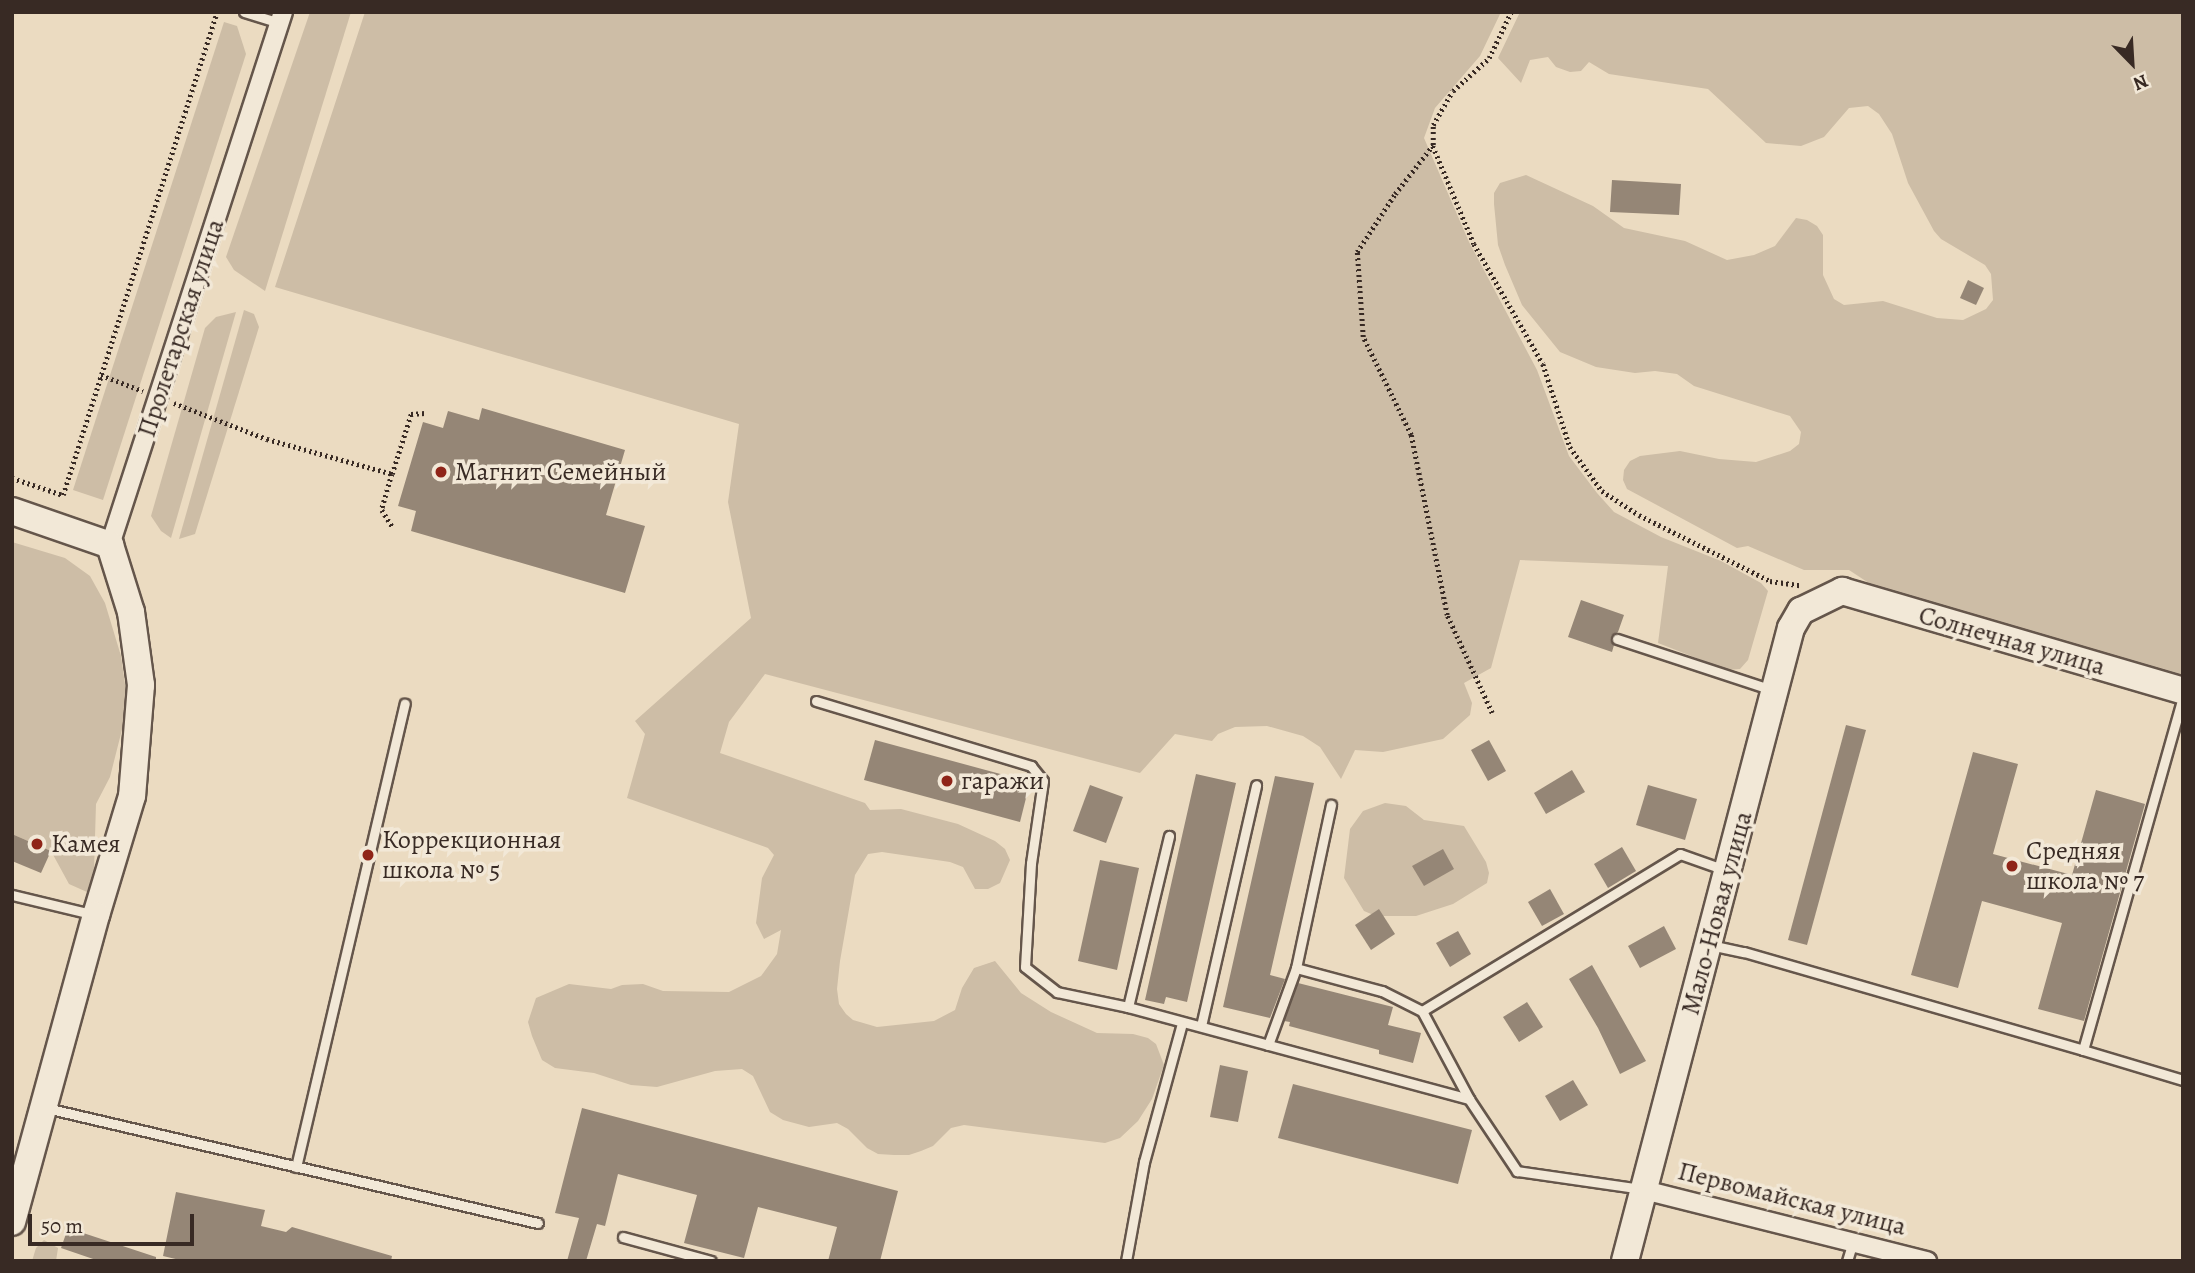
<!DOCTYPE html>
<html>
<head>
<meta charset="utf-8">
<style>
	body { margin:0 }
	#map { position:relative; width:2195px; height:1273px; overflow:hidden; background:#ebdbc1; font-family:Alegreya,serif }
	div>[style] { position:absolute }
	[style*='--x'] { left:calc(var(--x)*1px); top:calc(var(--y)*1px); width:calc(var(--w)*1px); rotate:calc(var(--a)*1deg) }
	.green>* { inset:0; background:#cdbda6 }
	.building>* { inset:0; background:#958676 }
	.path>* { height:4.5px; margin-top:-2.25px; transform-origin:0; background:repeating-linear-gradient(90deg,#382a24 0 2px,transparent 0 5.5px) }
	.roads { filter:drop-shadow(2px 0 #65564b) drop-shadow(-2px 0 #65564b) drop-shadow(0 2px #65564b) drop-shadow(0 -2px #65564b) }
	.lane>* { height:9px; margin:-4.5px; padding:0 4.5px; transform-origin:4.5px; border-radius:4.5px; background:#f2e8d7 }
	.street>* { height:18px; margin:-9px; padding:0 9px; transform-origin:9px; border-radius:9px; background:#f2e8d7 }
	.secondary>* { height:26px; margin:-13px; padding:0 13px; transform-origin:13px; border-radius:13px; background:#f2e8d7 }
	.dots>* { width:19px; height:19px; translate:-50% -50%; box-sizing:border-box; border:4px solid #f2e8d7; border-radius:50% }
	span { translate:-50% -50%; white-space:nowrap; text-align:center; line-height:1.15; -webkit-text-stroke:7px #f2e8d7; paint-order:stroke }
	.street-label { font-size:26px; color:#382a24 }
	.poi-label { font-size:26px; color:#382a24 }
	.left { translate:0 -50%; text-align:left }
	.frame { position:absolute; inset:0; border:14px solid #382a24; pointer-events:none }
	.north { position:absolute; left:2097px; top:28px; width:70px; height:70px; -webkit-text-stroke:5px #f2e8d7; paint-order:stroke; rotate:156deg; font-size:19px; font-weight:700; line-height:28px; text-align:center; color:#382a24 }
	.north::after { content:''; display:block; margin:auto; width:24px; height:32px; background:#382a24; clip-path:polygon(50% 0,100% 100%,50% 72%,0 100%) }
	.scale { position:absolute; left:28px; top:1214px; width:166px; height:32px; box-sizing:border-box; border:4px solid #382a24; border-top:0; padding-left:9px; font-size:21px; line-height:24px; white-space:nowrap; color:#382a24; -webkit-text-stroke:5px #f2e8d7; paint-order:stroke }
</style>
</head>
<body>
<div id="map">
	<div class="green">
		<i style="clip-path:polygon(310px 12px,351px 12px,265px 291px,234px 270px,226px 257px)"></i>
		<i style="clip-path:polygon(365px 12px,1501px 12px,1480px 56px,1435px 108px,1424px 138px,1469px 242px,1537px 370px,1569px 456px,1597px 493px,1614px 512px,1661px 537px,1721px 561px,1761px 583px,1768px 591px,1748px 660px,1740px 669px,1727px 670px,1658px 643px,1668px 566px,1520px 560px,1491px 668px,1464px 683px,1472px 703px,1470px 715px,1443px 739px,1383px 752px,1355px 750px,1341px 779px,1320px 747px,1303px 736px,1267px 726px,1235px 727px,1218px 734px,1212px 741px,1175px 734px,1140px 773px,765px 674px,729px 722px,720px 753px,865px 803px,870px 810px,901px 809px,958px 824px,995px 841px,1005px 849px,1010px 860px,1000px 883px,988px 889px,975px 889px,963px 867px,950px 862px,882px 852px,868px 854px,855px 875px,840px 961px,837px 989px,839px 1004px,846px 1014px,853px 1020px,877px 1027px,934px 1021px,955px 1010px,962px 988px,974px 968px,995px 961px,1021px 993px,1051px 1012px,1097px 1033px,1133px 1034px,1148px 1038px,1156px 1044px,1164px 1065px,1152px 1099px,1138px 1121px,1120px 1138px,1105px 1143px,964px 1125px,951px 1128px,933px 1146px,921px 1151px,909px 1155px,894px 1155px,878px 1154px,867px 1148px,848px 1129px,837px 1123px,809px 1127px,783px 1120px,770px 1112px,753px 1076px,742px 1069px,715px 1071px,657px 1087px,631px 1085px,594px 1073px,555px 1068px,542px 1060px,532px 1036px,528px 1022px,536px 998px,569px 984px,611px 989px,622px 985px,643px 984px,663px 991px,729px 992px,761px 976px,777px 954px,781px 930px,764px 939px,756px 923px,762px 878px,774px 855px,768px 848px,627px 798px,645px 734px,635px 721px,751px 618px,728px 502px,739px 424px,275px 287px)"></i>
		<i style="clip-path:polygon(1520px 12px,2183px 12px,2183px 678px,1887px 595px,1849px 570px,1804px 570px,1748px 546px,1737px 548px,1627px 489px,1623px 480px,1624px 470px,1630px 461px,1640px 456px,1680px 451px,1719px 459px,1756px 462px,1790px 451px,1799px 444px,1801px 432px,1790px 416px,1694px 386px,1677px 374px,1655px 371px,1635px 373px,1596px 367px,1560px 352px,1522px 305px,1505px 265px,1498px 245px,1494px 204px,1494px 193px,1500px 183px,1526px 175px,1593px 206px,1624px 228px,1685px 241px,1727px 260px,1754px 255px,1775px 246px,1796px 218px,1807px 220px,1817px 226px,1823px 235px,1823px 275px,1834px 299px,1844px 305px,1883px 301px,1937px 318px,1963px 320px,1986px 309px,1993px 300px,1991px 274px,1985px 265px,1941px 239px,1934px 231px,1908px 183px,1892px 134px,1879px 114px,1868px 106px,1849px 108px,1824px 137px,1801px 146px,1766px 143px,1708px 89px,1609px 74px,1589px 62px,1581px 71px,1570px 72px,1556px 67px,1548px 57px,1530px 60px,1521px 83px,1498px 58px)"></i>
		<i style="clip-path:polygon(224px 22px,237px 26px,246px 54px,103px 500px,73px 490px)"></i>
		<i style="clip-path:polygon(244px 310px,254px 314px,259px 327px,195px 534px,179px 539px)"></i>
		<i style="clip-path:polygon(236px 312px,171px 538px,161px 531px,151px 516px,205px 328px,216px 317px)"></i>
		<i style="clip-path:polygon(12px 542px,65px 558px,90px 576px,105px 603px,121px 656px,128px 706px,110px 777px,96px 804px,94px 871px,87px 892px,69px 884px,51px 851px,12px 834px)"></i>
		<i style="clip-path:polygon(1385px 803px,1406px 806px,1424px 820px,1464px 826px,1486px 862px,1489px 873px,1487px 883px,1453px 904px,1416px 916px,1376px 916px,1364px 911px,1344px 878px,1350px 829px,1363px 811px)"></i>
		<i style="clip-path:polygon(44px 1240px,58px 1248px,56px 1261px,32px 1261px,36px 1248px)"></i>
	</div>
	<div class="building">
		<i style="clip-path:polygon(1612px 180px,1681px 184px,1679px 215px,1610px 212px)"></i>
		<i style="clip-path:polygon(1968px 280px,1984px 288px,1976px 305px,1960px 298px)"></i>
		<i style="clip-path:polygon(482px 408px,625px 450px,606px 515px,645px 526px,625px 593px,411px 531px,416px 511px,398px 506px,423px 422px,443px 428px,448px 411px,479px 420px)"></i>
		<i style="clip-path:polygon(1581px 600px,1624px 615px,1618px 632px,1611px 636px,1614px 645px,1612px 652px,1568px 637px)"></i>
		<i style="clip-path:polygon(1846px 725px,1866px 730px,1807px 945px,1788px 940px)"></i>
		<i style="clip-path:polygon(875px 740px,1030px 782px,1020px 822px,864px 780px)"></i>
		<i style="clip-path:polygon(1489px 740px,1506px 771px,1488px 781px,1471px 750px)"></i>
		<i style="clip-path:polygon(1973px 752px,2018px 764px,1993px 854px,2072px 875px,2096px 790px,2145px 804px,2084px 1021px,2038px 1009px,2062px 923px,1982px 901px,1958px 988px,1911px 975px)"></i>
		<i style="clip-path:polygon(1572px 770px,1585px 792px,1546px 814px,1534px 793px)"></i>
		<i style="clip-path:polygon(1196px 774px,1236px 783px,1187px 1002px,1166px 997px,1164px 1004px,1145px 1000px)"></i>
		<i style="clip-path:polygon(1275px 776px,1314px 783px,1270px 975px,1285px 979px,1270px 1018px,1223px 1007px)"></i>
		<i style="clip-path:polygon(1090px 785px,1123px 797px,1106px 843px,1073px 831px)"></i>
		<i style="clip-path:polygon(1648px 785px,1697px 799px,1685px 840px,1636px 825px)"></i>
		<i style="clip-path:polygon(12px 834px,51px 851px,41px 873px,12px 861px)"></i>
		<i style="clip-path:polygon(1622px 847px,1636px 871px,1608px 888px,1594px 864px)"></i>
		<i style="clip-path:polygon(1443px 849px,1454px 869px,1424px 886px,1412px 866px)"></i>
		<i style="clip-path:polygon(1100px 860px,1139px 868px,1117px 970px,1078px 961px)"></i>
		<i style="clip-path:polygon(1550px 889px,1564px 914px,1542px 926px,1528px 902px)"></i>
		<i style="clip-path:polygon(1379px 909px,1395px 934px,1371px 950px,1355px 925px)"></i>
		<i style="clip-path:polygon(1664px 926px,1676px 949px,1640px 968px,1628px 946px)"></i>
		<i style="clip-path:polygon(1458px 931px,1471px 954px,1450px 967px,1436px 943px)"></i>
		<i style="clip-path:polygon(1592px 965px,1646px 1061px,1620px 1074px,1598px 1028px,1569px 979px)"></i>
		<i style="clip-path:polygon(1298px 983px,1393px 1007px,1388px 1025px,1421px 1033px,1413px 1063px,1379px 1054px,1379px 1050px,1289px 1026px,1290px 1022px,1284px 1021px)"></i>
		<i style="clip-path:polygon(1527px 1002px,1543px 1027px,1519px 1042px,1503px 1017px)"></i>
		<i style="clip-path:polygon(1220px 1065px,1248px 1071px,1238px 1122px,1210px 1117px)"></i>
		<i style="clip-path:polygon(1573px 1080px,1588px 1105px,1560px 1121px,1545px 1096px)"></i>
		<i style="clip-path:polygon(1293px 1084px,1472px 1130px,1458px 1184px,1278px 1138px)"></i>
		<i style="clip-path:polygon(582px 1108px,898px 1191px,880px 1261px,828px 1261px,837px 1227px,758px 1207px,744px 1258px,684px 1243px,697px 1195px,618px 1174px,605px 1226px,597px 1224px,586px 1261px,567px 1261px,579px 1218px,555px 1213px)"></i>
		<i style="clip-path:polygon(176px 1192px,265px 1210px,261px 1226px,286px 1232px,292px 1227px,392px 1256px,391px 1261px,184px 1261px,163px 1256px)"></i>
		<i style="clip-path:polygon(68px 1228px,156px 1257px,156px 1261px,99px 1261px,61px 1248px)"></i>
	</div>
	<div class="path">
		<i style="--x:1433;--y:146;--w:106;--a:67.3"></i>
		<i style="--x:1474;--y:244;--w:138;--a:60.1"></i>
		<i style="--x:1543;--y:364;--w:87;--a:72"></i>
		<i style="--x:1570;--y:447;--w:54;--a:54"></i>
		<i style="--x:1602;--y:491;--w:44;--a:33"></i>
		<i style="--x:1639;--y:515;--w:147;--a:26.7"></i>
		<i style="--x:1770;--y:581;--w:30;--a:8"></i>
		<i style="--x:101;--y:375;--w:45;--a:20.9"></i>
		<i style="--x:174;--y:403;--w:100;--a:21.2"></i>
		<i style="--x:267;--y:439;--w:130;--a:15.6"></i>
		<i style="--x:392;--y:474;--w:63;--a:-72.4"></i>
		<i style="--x:411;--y:414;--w:14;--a:-4"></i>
		<i style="--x:392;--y:474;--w:37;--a:106"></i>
		<i style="--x:382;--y:510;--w:19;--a:58"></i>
		<i style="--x:12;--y:478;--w:54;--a:18.4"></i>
		<i style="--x:63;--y:495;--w:507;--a:-72.32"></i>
		<i style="--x:1492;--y:713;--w:108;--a:-114.7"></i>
		<i style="--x:1447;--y:615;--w:184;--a:-101.3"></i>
		<i style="--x:1411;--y:435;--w:109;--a:-116.1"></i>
		<i style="--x:1363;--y:337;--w:85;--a:-94"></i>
		<i style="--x:1357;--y:252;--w:69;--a:-56.8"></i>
		<i style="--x:1395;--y:194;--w:62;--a:-52.2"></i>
		<i style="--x:1433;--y:145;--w:20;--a:-90"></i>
		<i style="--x:1433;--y:125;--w:39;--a:-60"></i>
		<i style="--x:1453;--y:91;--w:49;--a:-42.5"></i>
		<i style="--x:1489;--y:58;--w:51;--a:-64.4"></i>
	</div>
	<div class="roads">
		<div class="lane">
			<i style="--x:244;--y:12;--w:38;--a:17"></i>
			<i style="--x:1617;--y:639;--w:163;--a:18.2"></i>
			<i style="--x:816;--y:701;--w:225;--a:16.8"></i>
			<i style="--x:1031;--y:766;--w:19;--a:51"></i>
			<i style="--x:1043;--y:781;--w:83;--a:98.3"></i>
			<i style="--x:1031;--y:863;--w:104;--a:93.3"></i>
			<i style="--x:1025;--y:967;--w:41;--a:38"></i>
			<i style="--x:1057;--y:992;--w:73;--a:11.9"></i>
			<i style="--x:1128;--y:1007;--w:353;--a:15.1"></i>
			<i style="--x:12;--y:895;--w:85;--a:13.5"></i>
			<i style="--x:1710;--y:945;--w:35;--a:12"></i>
			<i style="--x:1744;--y:952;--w:353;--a:16.1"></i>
			<i style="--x:2083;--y:1050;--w:367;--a:-74.2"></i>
			<i style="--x:1296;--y:968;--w:89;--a:15"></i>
			<i style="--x:1382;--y:991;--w:45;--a:26.6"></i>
			<i style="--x:1422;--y:1011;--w:100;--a:61.9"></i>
			<i style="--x:1469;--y:1099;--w:87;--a:56.3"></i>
			<i style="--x:1517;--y:1171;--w:126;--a:8.2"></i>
			<i style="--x:1128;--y:1007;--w:176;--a:-76.5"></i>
			<i style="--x:1422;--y:1011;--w:302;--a:-31.3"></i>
			<i style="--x:1680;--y:854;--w:48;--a:19.6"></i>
			<i style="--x:1201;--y:1026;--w:247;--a:-77.1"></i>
			<i style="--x:1268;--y:1045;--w:82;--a:-70"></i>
			<i style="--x:1296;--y:968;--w:167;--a:-77.9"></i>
			<i style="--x:2083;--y:1050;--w:104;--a:16.7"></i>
			<i style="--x:46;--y:1108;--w:505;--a:13.16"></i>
			<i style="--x:296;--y:1167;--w:476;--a:-76.8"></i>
			<i style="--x:623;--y:1237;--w:91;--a:15.3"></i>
			<i style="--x:1126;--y:1261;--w:101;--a:-79.7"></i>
			<i style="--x:1144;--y:1162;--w:144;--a:-74.7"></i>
			<i style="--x:1847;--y:1261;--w:21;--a:-73"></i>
		</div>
		<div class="street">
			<i style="--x:110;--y:545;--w:560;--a:-72.02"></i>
			<i style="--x:1644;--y:1190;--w:292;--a:14.1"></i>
		</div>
		<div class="secondary">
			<i style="--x:12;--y:511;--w:104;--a:19.1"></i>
			<i style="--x:110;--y:545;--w:70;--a:72.6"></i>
			<i style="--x:131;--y:612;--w:74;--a:82.2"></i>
			<i style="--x:141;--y:685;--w:111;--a:94.6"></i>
			<i style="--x:132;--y:796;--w:124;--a:106.8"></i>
			<i style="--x:96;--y:915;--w:318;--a:105.3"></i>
			<i style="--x:1625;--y:1261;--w:654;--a:-75.31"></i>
			<i style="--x:1791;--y:628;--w:20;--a:-60"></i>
			<i style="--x:1801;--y:611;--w:46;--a:-26"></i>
			<i style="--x:1842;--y:591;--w:355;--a:16.3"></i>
		</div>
	</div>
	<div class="dots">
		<i style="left:441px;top:472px;background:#8f2418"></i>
		<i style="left:947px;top:781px;background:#8f2418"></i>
		<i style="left:37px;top:844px;background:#8f2418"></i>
		<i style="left:368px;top:855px;background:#8f2418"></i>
		<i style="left:2012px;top:866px;background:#8f2418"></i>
	</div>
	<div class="street-label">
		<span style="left:181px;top:328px;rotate:-72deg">Пролетарская улица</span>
		<span style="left:2012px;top:641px;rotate:16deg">Солнечная улица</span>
		<span style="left:1717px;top:913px;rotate:-75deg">Мало-Новая улица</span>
		<span style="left:1792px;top:1199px;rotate:14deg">Первомайская улица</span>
	</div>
	<div class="poi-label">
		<span class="left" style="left:455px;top:472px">Магнит Семейный</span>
		<span class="left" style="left:961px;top:781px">гаражи</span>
		<span class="left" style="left:382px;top:855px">Коррекционная<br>школа № 5</span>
		<span class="left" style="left:51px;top:844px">Камея</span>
		<span class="left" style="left:2026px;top:866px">Средняя<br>школа № 7</span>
	</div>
	<div class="frame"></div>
	<div class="north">N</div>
	<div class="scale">50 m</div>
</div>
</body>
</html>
